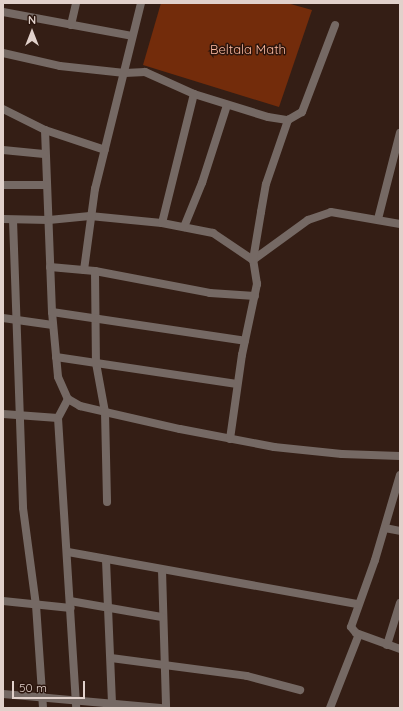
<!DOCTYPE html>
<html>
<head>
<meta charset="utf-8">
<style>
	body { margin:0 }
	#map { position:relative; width:403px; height:711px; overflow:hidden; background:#341e15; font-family:Quicksand,sans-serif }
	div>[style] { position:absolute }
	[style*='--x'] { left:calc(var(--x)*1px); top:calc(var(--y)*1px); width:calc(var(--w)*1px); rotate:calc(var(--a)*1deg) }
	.green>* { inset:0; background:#732c0b }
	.minor>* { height:8px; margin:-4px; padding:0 4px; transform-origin:4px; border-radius:4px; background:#756964 }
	span { translate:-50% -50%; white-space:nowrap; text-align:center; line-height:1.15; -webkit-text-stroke:3px #2a140c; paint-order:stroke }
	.park-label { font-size:13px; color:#fbb9a0 }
	.frame { position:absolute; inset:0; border:4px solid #e1d1cb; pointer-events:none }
	.north { position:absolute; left:12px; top:12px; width:40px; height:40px; -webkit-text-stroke:3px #2a140c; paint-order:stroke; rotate:0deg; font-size:11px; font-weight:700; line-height:16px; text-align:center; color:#e1d1cb }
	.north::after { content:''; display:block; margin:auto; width:14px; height:18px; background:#e1d1cb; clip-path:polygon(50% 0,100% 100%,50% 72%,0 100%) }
	.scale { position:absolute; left:12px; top:681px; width:73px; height:18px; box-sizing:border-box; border:2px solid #e1d1cb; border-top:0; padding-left:5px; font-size:12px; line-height:14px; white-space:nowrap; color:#e1d1cb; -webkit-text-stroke:3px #2a140c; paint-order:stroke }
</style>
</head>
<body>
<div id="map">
	<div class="green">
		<i style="clip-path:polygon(161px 3px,287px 3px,312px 10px,279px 107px,143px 65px)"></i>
	</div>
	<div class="minor">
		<i style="--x:3;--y:12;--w:131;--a:10.5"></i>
		<i style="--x:71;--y:25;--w:23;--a:-77"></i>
		<i style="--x:3;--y:53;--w:58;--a:12.8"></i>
		<i style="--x:60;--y:66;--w:65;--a:6.1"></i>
		<i style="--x:125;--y:73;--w:20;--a:-3"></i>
		<i style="--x:145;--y:72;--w:54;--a:24.2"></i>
		<i style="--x:194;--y:94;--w:77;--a:17.3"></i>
		<i style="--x:268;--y:117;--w:20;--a:9"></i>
		<i style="--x:288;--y:120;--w:16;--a:-30"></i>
		<i style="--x:302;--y:112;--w:93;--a:-69.2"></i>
		<i style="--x:3;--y:109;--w:47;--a:26.6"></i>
		<i style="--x:45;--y:130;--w:182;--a:87.8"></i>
		<i style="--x:52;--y:312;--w:65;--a:84.7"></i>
		<i style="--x:58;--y:377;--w:24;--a:66"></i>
		<i style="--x:68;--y:399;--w:14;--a:30"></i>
		<i style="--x:80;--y:406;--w:26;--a:13"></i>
		<i style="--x:105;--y:412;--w:90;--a:88.7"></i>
		<i style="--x:45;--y:130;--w:63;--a:18.4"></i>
		<i style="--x:3;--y:150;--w:41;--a:5.6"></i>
		<i style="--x:3;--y:185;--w:42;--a:0"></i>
		<i style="--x:3;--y:219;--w:46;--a:1.2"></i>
		<i style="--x:49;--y:220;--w:41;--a:-5.6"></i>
		<i style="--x:90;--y:216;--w:72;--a:5.6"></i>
		<i style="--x:162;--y:223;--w:52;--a:11.1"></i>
		<i style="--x:213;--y:233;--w:48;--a:34"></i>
		<i style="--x:253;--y:260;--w:68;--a:-36"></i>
		<i style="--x:308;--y:220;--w:24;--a:-19"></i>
		<i style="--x:331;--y:212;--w:70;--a:9.9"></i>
		<i style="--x:378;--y:219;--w:89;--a:-75.7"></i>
		<i style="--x:13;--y:220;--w:288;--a:88"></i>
		<i style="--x:23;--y:508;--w:98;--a:82.4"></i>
		<i style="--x:36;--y:605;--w:103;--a:86.1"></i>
		<i style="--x:162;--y:223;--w:133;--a:-76.1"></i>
		<i style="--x:184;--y:227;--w:48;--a:-67.8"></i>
		<i style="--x:202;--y:183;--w:82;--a:-72.2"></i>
		<i style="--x:50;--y:267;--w:45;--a:5.1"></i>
		<i style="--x:95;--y:271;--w:117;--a:10.8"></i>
		<i style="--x:210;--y:293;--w:45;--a:3.8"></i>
		<i style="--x:84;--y:270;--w:82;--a:-82.3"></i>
		<i style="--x:95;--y:189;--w:192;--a:-76.1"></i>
		<i style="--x:95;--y:271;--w:92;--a:89.4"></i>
		<i style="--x:96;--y:363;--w:50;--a:79.6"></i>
		<i style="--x:105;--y:412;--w:77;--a:12.8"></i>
		<i style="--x:180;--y:429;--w:96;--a:10.8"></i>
		<i style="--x:274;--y:447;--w:68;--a:5.9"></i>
		<i style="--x:342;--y:454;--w:58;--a:2"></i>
		<i style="--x:52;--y:312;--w:195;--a:8.5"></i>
		<i style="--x:3;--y:318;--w:50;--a:8"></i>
		<i style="--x:56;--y:357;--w:183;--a:8.5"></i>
		<i style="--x:68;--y:399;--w:21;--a:118"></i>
		<i style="--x:58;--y:418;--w:291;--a:86.4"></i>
		<i style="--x:3;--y:414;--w:55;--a:4.2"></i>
		<i style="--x:230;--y:439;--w:85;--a:-81.9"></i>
		<i style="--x:242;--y:355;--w:73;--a:-78.1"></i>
		<i style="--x:257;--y:284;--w:24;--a:-99"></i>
		<i style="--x:253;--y:260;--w:49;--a:-80.5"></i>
		<i style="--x:261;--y:212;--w:28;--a:-80"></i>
		<i style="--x:266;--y:184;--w:68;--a:-71"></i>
		<i style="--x:400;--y:475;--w:89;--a:106.4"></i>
		<i style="--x:375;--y:560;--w:71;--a:109.7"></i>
		<i style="--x:351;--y:627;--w:8;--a:50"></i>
		<i style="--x:356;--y:633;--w:47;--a:20"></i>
		<i style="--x:385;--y:528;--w:15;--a:11"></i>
		<i style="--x:68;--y:552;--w:295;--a:10.2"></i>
		<i style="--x:106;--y:560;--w:143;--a:87.6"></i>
		<i style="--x:162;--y:570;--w:138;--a:88.3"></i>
		<i style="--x:3;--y:601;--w:68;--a:5.9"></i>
		<i style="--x:70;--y:601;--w:93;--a:9.9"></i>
		<i style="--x:387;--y:645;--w:44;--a:-72.8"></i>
		<i style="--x:111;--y:658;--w:137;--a:7.5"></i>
		<i style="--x:247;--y:676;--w:55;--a:14.8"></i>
		<i style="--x:3;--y:694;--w:158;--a:5.1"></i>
		<i style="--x:330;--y:708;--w:79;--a:-68.6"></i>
	</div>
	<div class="park-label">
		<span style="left:248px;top:49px">Beltala Math</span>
	</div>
	<div class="frame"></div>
	<div class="north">N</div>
	<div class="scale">50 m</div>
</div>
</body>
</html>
